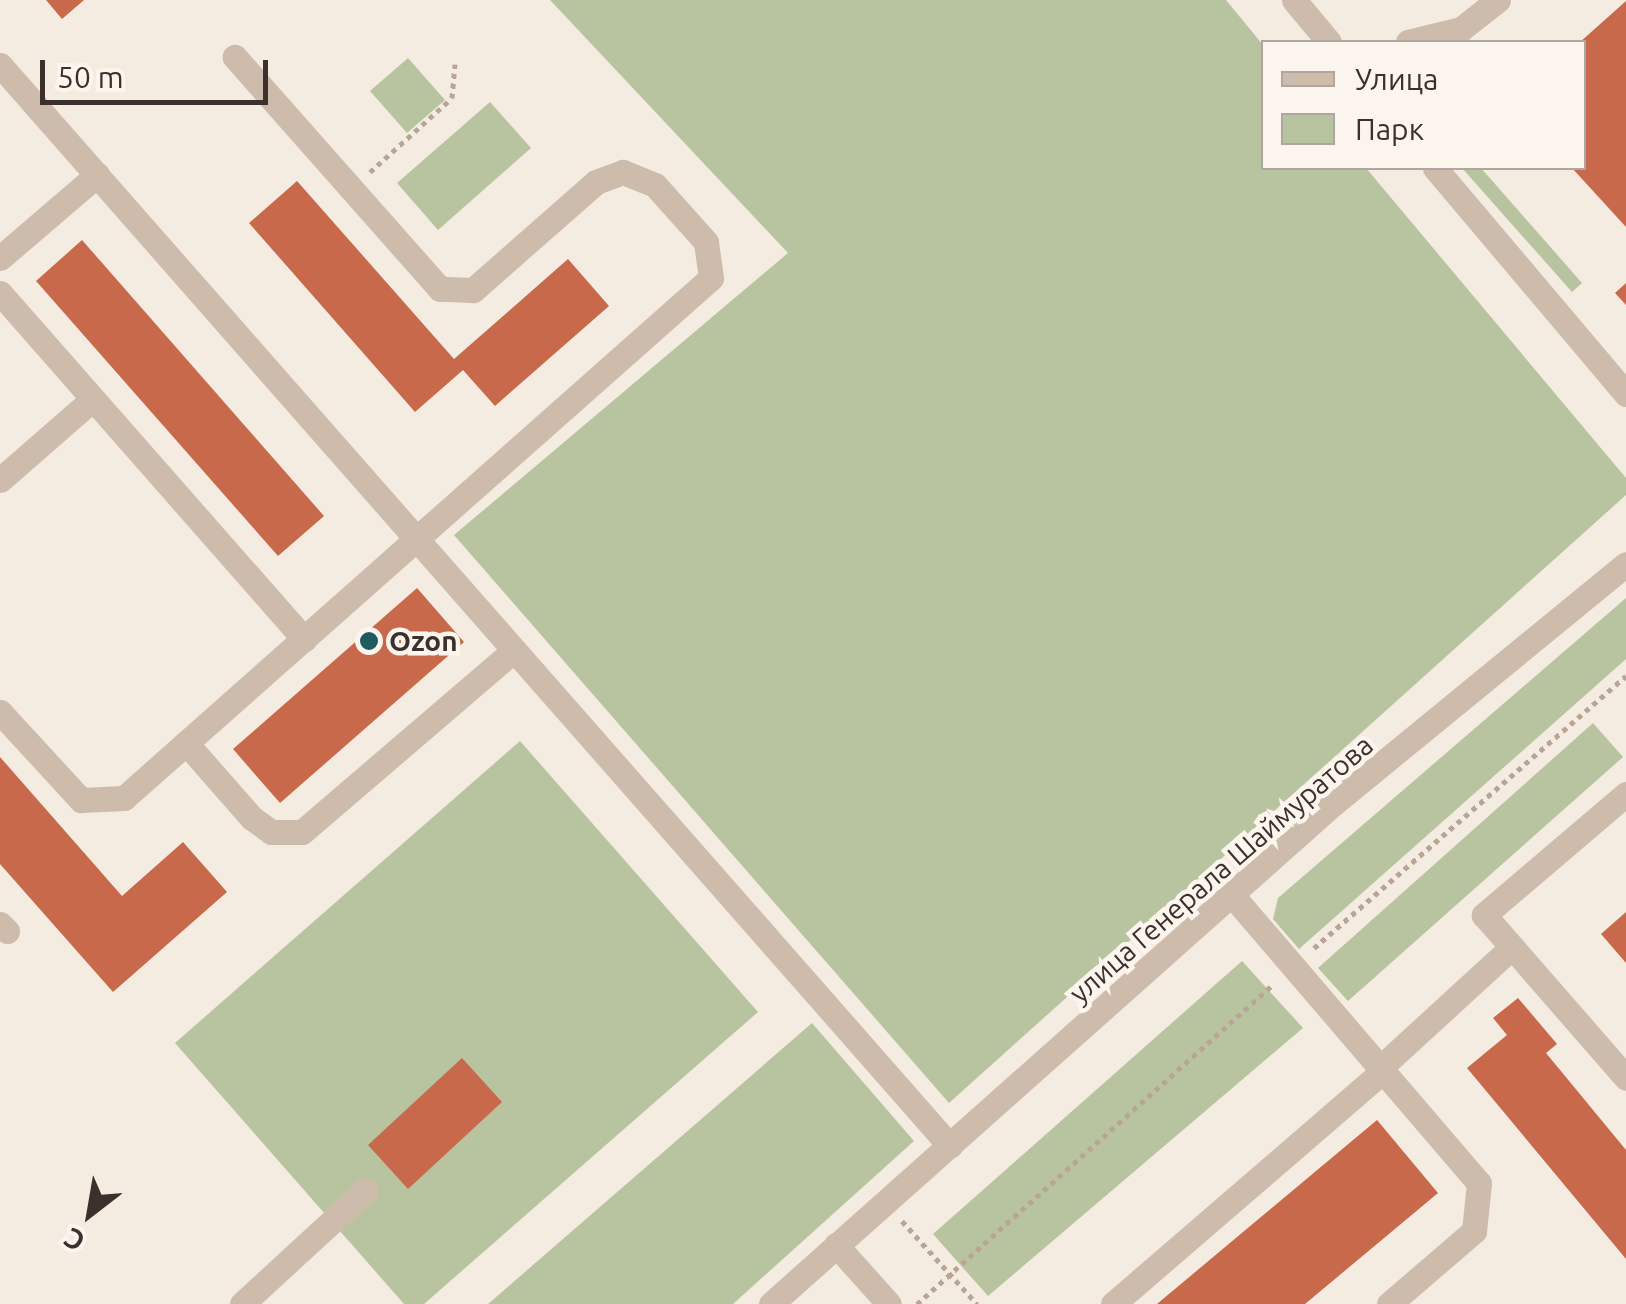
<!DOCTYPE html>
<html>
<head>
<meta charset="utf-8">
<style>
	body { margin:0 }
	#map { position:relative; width:1626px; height:1304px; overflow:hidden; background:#f4ebe1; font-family:Ubuntu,sans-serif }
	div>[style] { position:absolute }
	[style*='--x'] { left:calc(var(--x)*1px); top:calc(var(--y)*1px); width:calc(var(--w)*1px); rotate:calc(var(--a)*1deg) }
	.green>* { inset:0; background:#b8c4a0 }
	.building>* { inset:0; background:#c8694b }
	.path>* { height:5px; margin-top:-2.5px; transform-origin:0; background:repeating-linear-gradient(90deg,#b9a596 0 5px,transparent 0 10px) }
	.minor>* { height:25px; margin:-12.5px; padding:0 12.5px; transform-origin:12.5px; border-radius:12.5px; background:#cdbbac }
	.dots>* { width:28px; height:28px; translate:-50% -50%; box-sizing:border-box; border:5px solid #fbf5ee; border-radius:50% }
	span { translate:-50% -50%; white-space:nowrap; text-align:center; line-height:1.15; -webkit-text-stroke:9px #fbf5ee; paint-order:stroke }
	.poi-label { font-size:28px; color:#3b302b; font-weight:700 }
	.left { translate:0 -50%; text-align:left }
	.street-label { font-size:28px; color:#3b302b }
	.legend { position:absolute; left:1261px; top:40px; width:325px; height:130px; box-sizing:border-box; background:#fbf5ee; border:2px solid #aea6a0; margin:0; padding:12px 18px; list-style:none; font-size:30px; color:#3b302b }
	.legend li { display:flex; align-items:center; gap:20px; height:50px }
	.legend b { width:50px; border:2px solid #aea6a0 }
	.north { position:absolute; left:40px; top:1164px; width:100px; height:100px; -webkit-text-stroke:8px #fbf5ee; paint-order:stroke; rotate:211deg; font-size:28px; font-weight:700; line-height:40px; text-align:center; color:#3b302b }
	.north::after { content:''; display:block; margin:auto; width:35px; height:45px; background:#3b302b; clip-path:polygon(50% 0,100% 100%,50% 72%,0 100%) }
	.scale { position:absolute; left:40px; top:60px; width:228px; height:45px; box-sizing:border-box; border:5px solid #3b302b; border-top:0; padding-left:12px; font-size:30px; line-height:35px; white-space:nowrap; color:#3b302b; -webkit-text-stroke:8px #fbf5ee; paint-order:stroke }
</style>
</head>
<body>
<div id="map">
	<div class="green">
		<i style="clip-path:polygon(550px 0,1226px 0,1263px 45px,1264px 168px,1366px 168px,1626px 478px,1626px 495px,949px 1103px,454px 535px,788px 253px)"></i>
		<i style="clip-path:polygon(408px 58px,445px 100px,407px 133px,370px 91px)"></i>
		<i style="clip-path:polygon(490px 102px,531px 148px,438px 230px,397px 183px)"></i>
		<i style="clip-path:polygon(1462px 168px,1481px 168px,1582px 283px,1572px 292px)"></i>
		<i style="clip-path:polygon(1626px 598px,1626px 659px,1299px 949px,1273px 919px,1278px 898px)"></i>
		<i style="clip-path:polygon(1593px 723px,1623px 757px,1348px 1001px,1318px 968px)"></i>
		<i style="clip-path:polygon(520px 741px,758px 1012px,424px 1304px,404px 1304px,175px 1043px)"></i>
		<i style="clip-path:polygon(1242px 961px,1303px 1028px,988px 1296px,933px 1234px)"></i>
		<i style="clip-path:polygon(812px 1023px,914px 1141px,733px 1304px,488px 1304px)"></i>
	</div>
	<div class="building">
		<i style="clip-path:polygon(46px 0,84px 0,62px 19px)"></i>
		<i style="clip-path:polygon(1626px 1px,1626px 227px,1572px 168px,1584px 168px,1580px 42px)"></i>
		<i style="clip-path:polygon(297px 181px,454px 359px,568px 259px,609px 306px,495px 406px,463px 370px,415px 412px,249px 223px)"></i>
		<i style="clip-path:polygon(82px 240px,324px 516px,278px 556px,36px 281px)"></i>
		<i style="clip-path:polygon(1626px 283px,1626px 305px,1615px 293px)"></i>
		<i style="clip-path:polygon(417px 588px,464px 642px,280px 803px,233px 749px)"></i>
		<i style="clip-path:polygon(0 757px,122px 896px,183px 842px,227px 892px,113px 992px,0 864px)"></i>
		<i style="clip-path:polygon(1626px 912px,1626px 963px,1601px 934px)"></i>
		<i style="clip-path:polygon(1518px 998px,1557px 1044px,1546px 1053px,1626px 1150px,1626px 1259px,1467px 1068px,1507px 1035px,1493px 1018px)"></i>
		<i style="clip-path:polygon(462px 1058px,502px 1102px,408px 1189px,368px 1145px)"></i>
		<i style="clip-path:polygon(1377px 1120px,1438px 1193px,1305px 1304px,1157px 1304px)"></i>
	</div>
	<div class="path">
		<i style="--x:370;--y:172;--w:110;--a:-42.1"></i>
		<i style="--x:452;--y:98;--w:34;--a:-85"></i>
		<i style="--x:1314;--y:948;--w:414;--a:-41.1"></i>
		<i style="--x:902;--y:1221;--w:112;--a:47.9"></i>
		<i style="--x:917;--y:1304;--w:477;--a:-41.9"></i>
	</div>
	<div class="minor">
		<i style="--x:1294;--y:0;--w:55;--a:50.2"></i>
		<i style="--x:1408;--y:42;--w:55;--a:-13.8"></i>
		<i style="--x:1461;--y:29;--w:47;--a:-38.1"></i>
		<i style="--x:0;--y:65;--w:1439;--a:48.69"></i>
		<i style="--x:1435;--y:168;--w:296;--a:49.8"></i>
		<i style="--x:0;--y:258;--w:128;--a:-40.6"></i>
		<i style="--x:0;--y:293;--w:461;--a:48.7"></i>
		<i style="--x:0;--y:480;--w:123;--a:-41.1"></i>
		<i style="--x:0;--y:712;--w:120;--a:47.4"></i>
		<i style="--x:81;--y:800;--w:43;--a:-2.7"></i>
		<i style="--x:124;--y:798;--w:784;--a:-41.54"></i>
		<i style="--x:711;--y:278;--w:36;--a:-98"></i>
		<i style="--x:706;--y:242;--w:76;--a:-131.8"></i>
		<i style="--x:655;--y:185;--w:35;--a:-158"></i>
		<i style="--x:623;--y:172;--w:29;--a:160"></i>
		<i style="--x:596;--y:182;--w:164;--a:138.7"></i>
		<i style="--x:473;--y:290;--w:33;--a:-178"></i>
		<i style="--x:440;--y:289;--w:310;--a:-131.5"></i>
		<i style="--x:186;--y:743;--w:100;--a:48.7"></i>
		<i style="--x:252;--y:818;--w:24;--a:36"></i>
		<i style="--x:271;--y:832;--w:31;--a:0"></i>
		<i style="--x:302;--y:832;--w:279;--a:-40.6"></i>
		<i style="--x:1626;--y:794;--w:187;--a:139.6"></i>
		<i style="--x:1484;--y:915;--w:216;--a:48.9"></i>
		<i style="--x:1232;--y:895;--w:379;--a:49.4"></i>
		<i style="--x:1479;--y:1183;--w:48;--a:95.9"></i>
		<i style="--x:1474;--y:1231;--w:112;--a:139.3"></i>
		<i style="--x:0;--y:924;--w:10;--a:45"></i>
		<i style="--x:1380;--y:1068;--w:179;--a:-42.5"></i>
		<i style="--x:836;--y:1245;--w:79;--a:48.1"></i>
		<i style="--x:242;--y:1304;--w:168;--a:-42.6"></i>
		<i style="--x:771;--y:1304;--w:754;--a:-41.67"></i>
		<i style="--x:1334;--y:803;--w:377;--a:-39.3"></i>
		<i style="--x:1113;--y:1304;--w:357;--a:-40.8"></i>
	</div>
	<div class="dots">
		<i style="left:369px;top:641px;background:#1f5a5e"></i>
	</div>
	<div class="poi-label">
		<span class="left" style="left:389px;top:641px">Ozon</span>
	</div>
	<div class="street-label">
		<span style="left:1221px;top:869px;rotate:-41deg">улица Генерала Шаймуратова</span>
	</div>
	<ul class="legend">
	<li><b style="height:12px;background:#cdbbac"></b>Улица</li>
	<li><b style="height:28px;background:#b8c4a0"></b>Парк</li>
	</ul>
	<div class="north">С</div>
	<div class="scale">50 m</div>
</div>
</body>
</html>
